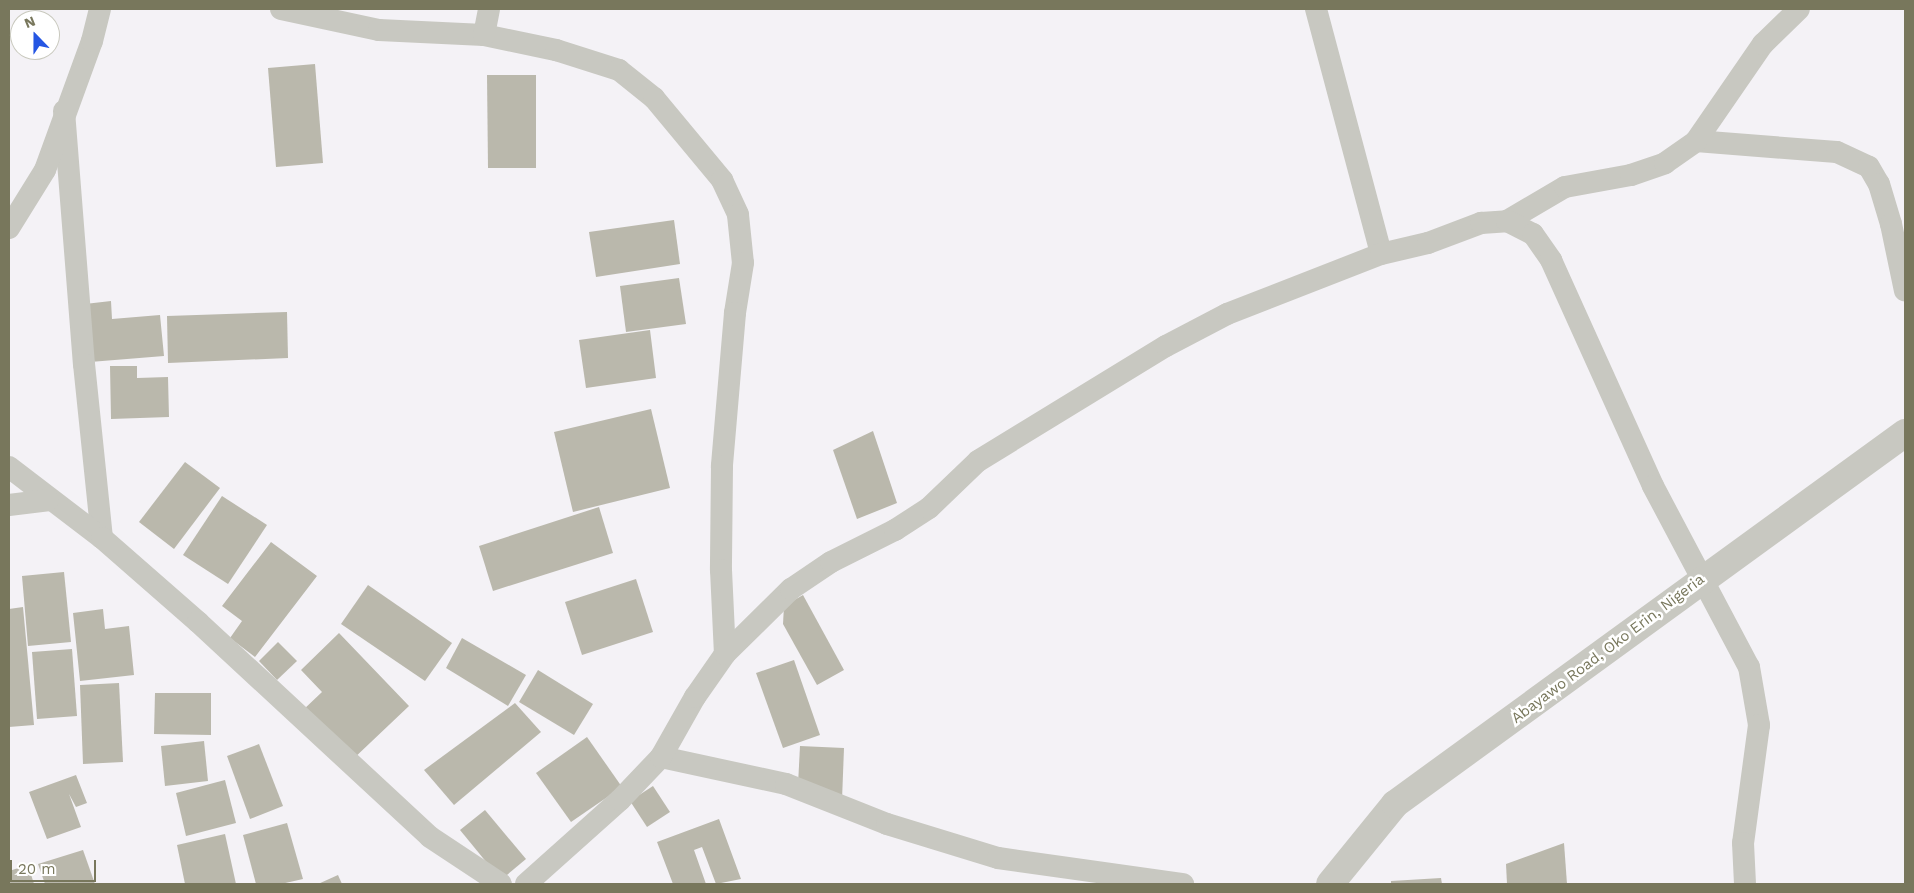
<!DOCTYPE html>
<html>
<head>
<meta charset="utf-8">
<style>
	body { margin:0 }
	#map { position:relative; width:1914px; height:893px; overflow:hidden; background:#f4f2f6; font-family:"Work Sans",sans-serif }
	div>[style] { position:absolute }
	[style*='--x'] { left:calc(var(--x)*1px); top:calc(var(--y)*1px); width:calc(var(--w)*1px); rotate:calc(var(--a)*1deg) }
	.building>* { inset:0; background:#bab8ac }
	.minor>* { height:22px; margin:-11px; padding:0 11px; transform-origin:11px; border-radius:11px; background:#c8c8c1 }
	.tertiary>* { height:28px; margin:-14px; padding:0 14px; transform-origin:14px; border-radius:14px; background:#c8c8c1 }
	span { translate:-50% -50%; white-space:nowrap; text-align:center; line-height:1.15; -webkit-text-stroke:5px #fff; paint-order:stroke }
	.street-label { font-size:15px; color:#78775c }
	.frame { position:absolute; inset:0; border:10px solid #78775c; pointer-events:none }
	.north { position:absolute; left:10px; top:10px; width:50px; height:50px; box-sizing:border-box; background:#fff; border:1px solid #c9c9be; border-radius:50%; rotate:338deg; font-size:14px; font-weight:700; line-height:20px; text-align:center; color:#78775c }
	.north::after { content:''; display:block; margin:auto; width:18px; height:22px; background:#2556e3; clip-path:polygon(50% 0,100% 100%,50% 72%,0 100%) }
	.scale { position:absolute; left:10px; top:860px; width:86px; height:22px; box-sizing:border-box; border:2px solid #78775c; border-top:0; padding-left:6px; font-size:15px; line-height:18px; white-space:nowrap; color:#78775c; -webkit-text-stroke:4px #fff; paint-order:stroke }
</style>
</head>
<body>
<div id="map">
	<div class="building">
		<i style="clip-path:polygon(315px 64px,323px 163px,276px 167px,268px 68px)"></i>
		<i style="clip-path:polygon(487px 75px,536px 75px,536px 168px,488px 168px)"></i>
		<i style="clip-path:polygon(674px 220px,680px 264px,596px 277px,589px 232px)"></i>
		<i style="clip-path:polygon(679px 278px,686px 324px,626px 332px,620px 286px)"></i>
		<i style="clip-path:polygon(111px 301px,112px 319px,160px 315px,164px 356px,90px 362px,85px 304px)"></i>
		<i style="clip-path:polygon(287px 312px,288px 358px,168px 363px,167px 316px)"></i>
		<i style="clip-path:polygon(650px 330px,656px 378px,586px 388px,579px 340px)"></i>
		<i style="clip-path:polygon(110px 366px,137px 366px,137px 378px,168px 377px,169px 417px,111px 419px)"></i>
		<i style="clip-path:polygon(651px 409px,670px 488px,573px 512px,554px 432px)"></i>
		<i style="clip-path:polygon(873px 431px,897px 503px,857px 519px,833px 450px)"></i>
		<i style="clip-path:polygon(185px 462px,220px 488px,174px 549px,139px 522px)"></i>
		<i style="clip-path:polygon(222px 496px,267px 525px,228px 584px,183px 555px)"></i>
		<i style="clip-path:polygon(599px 507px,613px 553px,493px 591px,479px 546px)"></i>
		<i style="clip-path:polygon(271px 542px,317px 576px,255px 657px,230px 638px,242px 621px,222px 606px)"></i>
		<i style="clip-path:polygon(64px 572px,71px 642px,28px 646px,22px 576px)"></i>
		<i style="clip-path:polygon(636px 579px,653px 632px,582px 655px,565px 602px)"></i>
		<i style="clip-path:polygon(368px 585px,452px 643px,425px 681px,341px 624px)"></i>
		<i style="clip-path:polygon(803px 595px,844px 670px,817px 685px,783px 624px,784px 606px)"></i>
		<i style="clip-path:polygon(23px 607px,34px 725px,9px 727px,9px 609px)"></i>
		<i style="clip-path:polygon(103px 609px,105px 629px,129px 626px,134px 675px,80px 681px,73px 613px)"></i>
		<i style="clip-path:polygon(339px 633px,409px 706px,351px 761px,302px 711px,322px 692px,301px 670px)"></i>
		<i style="clip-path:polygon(462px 638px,526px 675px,508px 706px,446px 668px)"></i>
		<i style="clip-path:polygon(278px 642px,297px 661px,277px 680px,259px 661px)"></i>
		<i style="clip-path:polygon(72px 649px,77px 716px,37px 719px,32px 652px)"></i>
		<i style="clip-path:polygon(794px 660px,820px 735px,783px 748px,756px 673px)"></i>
		<i style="clip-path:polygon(538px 670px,593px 704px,574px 735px,519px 702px)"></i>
		<i style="clip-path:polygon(119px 683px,123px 762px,83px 764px,80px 685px)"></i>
		<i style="clip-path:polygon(155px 693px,211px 693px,211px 735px,154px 734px)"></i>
		<i style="clip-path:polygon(515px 703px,541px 732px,454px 805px,424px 770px)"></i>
		<i style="clip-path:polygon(587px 737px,622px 787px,571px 822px,536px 773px)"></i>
		<i style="clip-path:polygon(204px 741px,208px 781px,165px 786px,161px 746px)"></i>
		<i style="clip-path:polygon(259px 744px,283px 806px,250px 819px,227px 756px)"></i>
		<i style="clip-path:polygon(800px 746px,844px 748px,842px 800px,798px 785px)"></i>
		<i style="clip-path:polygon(76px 775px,87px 803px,76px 807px,69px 794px,81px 827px,47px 839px,29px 792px)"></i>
		<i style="clip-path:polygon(225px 780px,236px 823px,186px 836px,176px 793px)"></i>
		<i style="clip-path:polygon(653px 786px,670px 812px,647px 827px,630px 801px)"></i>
		<i style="clip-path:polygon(485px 810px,526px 859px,501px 880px,460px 830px)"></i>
		<i style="clip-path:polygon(719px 819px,741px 879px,716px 884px,702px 847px,694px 850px,706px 884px,673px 884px,657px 842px)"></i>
		<i style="clip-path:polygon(287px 823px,303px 879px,281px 884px,256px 884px,243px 835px)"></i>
		<i style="clip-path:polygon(225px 834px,236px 884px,185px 884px,177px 845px)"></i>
		<i style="clip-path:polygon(1564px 843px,1567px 884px,1507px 884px,1506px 864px)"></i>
		<i style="clip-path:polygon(83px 850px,95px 884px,45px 884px,38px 864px)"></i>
		<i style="clip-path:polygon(28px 865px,34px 884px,9px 884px,9px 871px)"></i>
		<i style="clip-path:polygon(338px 875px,342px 884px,318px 884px)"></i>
		<i style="clip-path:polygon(1441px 878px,1442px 884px,1391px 884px,1391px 881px)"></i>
	</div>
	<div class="minor">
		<i style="--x:281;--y:9;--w:100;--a:12.1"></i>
		<i style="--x:379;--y:30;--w:105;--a:2.7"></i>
		<i style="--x:484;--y:35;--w:74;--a:11.8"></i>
		<i style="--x:556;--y:50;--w:66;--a:17.6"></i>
		<i style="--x:619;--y:70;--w:45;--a:38.7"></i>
		<i style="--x:654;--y:98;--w:107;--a:50.3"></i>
		<i style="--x:722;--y:180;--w:38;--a:65"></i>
		<i style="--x:738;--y:215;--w:48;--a:84.1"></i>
		<i style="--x:743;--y:263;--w:51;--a:99.1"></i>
		<i style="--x:735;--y:313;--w:154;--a:94.9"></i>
		<i style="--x:722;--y:466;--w:104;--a:90.6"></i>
		<i style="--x:721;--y:570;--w:84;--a:87.3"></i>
		<i style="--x:1316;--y:9;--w:253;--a:75.1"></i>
		<i style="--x:484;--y:35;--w:26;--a:-79"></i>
		<i style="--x:64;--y:111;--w:254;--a:85.5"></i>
		<i style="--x:84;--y:364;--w:175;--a:84.1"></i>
		<i style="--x:1696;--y:141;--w:141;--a:4.5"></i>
		<i style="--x:1837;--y:152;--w:35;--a:25"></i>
		<i style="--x:1869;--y:167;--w:20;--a:60"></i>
		<i style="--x:1879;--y:184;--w:42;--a:73.3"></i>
		<i style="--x:1891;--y:224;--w:68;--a:78.2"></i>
		<i style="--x:1507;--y:221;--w:67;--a:-30.4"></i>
		<i style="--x:1565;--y:187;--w:67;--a:-10.3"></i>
		<i style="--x:1631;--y:175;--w:36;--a:-19"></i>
		<i style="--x:1665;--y:163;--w:38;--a:-35"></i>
		<i style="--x:1696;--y:141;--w:118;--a:-55.4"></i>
		<i style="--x:1763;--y:44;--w:50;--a:-44.2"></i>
		<i style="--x:9;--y:228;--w:68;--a:-58.2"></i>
		<i style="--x:45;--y:170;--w:137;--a:-70"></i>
		<i style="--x:92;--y:41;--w:33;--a:-76"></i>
		<i style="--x:9;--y:467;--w:117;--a:37.4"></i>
		<i style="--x:102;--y:538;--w:128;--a:41.2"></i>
		<i style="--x:198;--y:622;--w:316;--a:42.8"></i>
		<i style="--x:430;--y:837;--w:85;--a:33.5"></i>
		<i style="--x:9;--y:505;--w:39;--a:-7"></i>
		<i style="--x:661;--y:757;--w:128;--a:12.2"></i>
		<i style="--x:786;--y:784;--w:109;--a:21.6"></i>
		<i style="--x:887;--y:824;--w:116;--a:17"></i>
		<i style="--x:998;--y:858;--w:187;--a:8"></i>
		<i style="--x:526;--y:884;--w:126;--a:-41.8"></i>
		<i style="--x:620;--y:800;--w:59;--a:-46.4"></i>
		<i style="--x:661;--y:757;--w:69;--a:-60.5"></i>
		<i style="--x:695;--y:697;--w:52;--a:-55.1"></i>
		<i style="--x:725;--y:654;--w:93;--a:-44.6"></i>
		<i style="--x:791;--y:589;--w:48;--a:-34"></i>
		<i style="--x:831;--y:562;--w:72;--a:-26.6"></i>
		<i style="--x:895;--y:530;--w:40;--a:-32.9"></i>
		<i style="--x:929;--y:508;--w:68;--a:-43.8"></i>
		<i style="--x:978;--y:461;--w:220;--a:-31.5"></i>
		<i style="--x:1166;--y:346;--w:69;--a:-27.7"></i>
		<i style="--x:1227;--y:314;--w:165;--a:-21.3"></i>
		<i style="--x:1381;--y:254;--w:48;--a:-13.2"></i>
		<i style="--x:1428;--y:243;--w:57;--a:-20.7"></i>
		<i style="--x:1481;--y:223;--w:26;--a:-4"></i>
		<i style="--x:1507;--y:221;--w:29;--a:27"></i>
		<i style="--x:1533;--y:234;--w:32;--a:55"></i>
		<i style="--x:1551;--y:260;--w:248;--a:65.7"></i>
		<i style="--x:1653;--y:486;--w:205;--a:62.1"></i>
		<i style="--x:1749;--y:667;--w:59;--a:80.2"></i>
		<i style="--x:1759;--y:725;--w:119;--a:97.7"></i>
		<i style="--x:1743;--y:843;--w:41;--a:87.2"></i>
	</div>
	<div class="tertiary">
		<i style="--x:1330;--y:884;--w:103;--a:-50.9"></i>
		<i style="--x:1395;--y:804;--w:631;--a:-36.03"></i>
	</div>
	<div class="street-label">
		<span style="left:1608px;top:649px;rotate:-37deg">Abayawo Road, Oko Erin, Nigeria</span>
	</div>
	<div class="frame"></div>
	<div class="north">N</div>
	<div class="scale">20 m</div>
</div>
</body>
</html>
